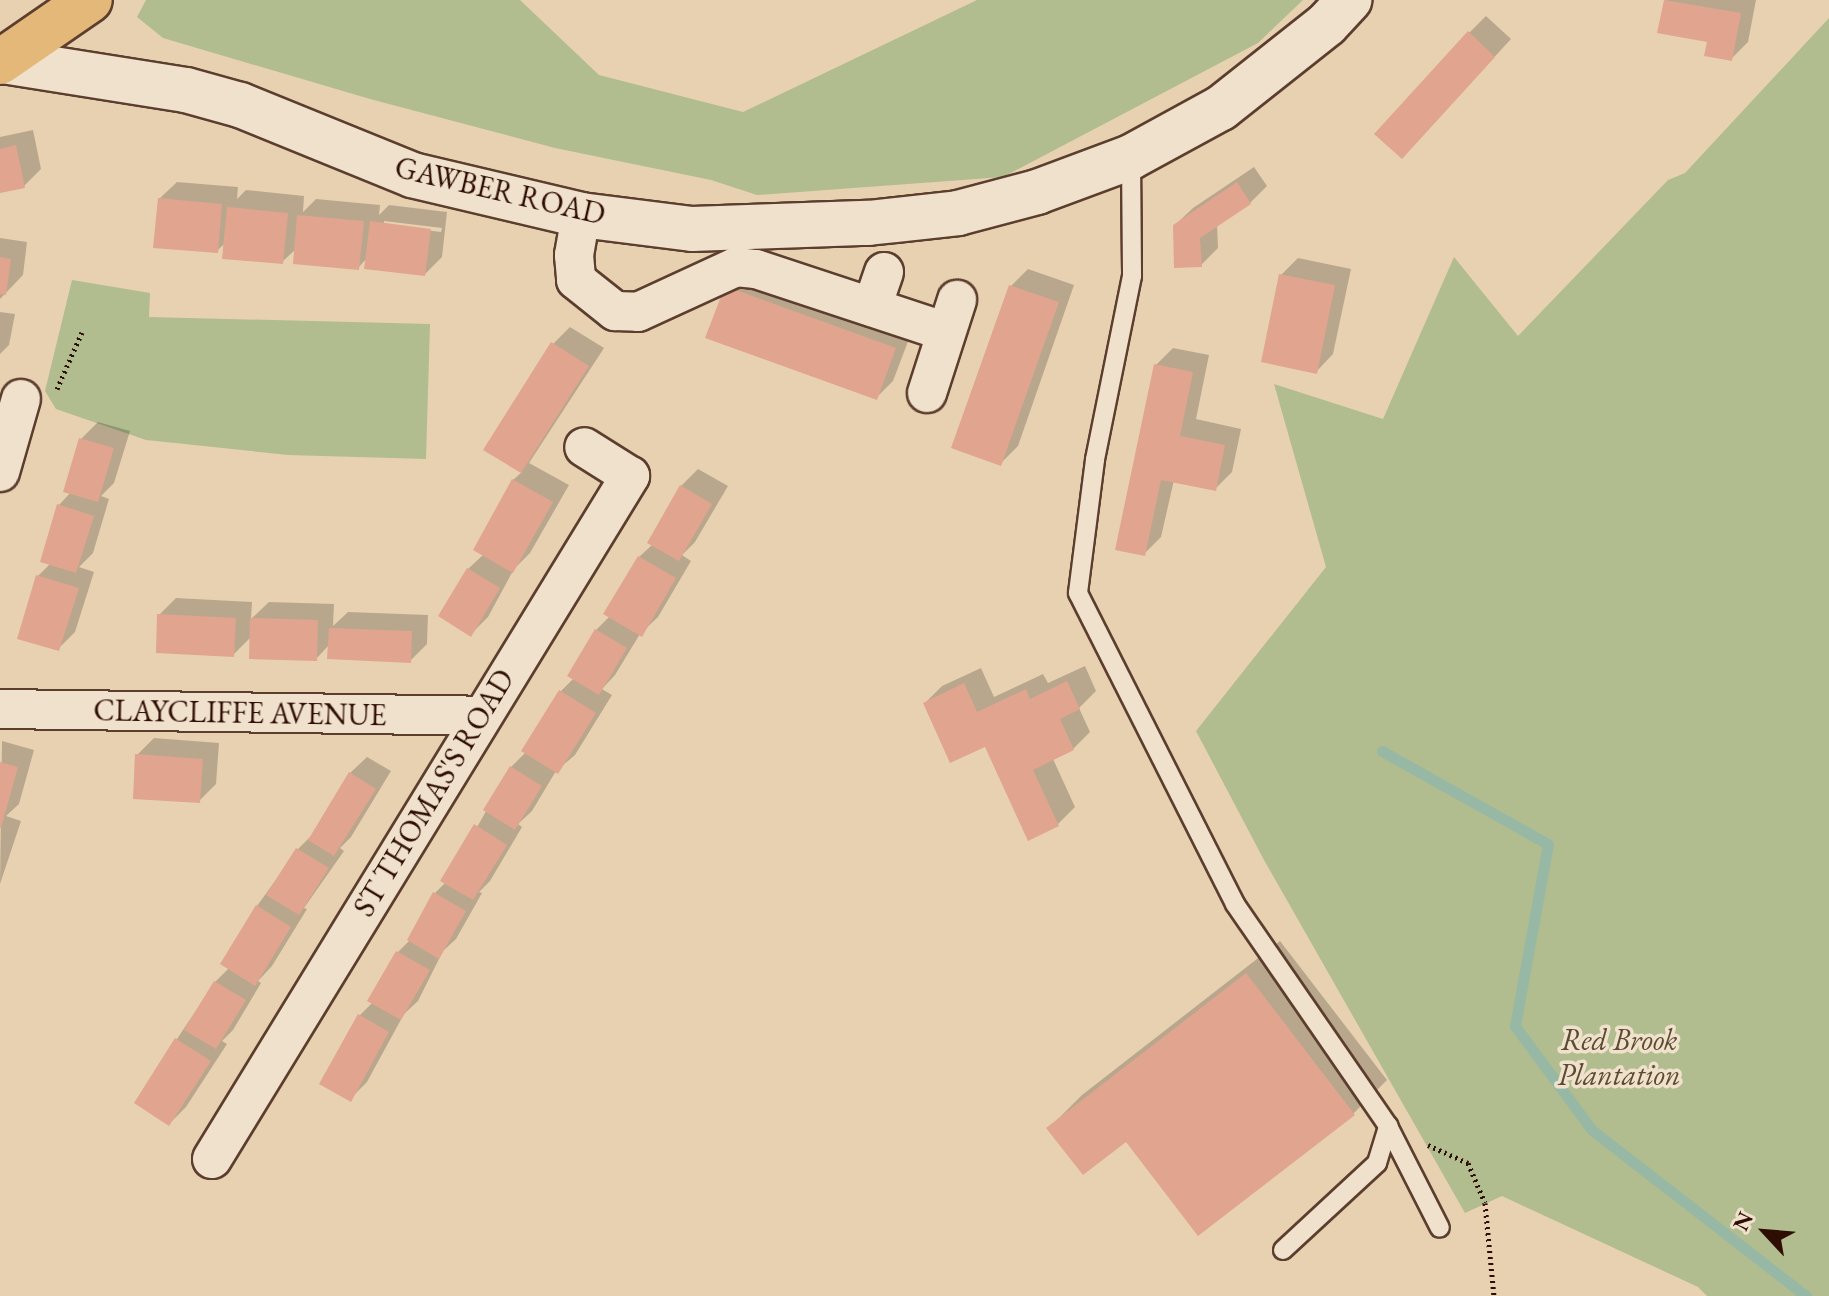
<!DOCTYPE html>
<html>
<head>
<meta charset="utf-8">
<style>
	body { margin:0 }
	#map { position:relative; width:1829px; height:1296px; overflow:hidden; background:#e8d1b1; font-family:"EB Garamond",serif }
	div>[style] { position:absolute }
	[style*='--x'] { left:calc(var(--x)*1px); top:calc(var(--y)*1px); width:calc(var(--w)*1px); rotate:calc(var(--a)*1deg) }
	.green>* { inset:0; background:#b1bd8f }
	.shadow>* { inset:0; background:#0003 }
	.stream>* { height:11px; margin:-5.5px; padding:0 5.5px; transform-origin:5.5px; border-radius:5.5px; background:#98b8a6 }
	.building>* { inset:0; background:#e1a48e }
	.path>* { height:5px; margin-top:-2.5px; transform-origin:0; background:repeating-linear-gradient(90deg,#2e0d02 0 2px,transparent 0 6px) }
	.roads { filter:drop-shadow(2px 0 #5c3e2e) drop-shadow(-2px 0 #5c3e2e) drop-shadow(0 2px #5c3e2e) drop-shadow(0 -2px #5c3e2e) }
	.service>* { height:18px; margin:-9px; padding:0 9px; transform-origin:9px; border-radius:9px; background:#f0e1cc }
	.minor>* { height:38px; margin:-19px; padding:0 19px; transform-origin:19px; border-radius:19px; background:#f0e1cc }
	.tertiary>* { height:44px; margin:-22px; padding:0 22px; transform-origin:22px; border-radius:22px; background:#f0e1cc }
	.trunk>* { height:44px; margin:-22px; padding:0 22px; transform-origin:22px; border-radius:22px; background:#e4b878 }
	span { translate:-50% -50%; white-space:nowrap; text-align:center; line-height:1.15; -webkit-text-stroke:7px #f0e1cc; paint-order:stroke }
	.street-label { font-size:30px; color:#2e0d02 }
	.park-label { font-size:30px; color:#5c4b33; font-style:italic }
	.north { position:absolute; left:1725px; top:1192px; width:80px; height:80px; -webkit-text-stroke:6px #f0e1cc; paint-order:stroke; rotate:296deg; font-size:22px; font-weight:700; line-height:32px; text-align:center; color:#2e0d02 }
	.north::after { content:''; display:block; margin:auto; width:28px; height:36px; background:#2e0d02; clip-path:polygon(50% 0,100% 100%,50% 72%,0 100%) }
</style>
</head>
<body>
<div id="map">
	<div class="green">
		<i style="clip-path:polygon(146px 0,520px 0,599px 75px,743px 112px,977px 0,1303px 0,1258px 43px,1003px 177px,757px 195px,711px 180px,555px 148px,370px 99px,163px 38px,137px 17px)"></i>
		<i style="clip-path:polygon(1829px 18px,1829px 1296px,1707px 1296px,1698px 1287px,1502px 1196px,1465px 1213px,1264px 860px,1196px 731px,1326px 567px,1274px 384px,1383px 419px,1454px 257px,1518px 336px,1668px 180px,1685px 173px)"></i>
		<i style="clip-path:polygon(72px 280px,150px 293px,149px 317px,430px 324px,426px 459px,288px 455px,146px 440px,56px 409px,45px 391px)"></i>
	</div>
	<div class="shadow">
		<i style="clip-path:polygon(1666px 0,1756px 0,1748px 42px,1731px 59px,1709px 40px,1660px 31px)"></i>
		<i style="clip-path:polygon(1486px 16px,1511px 39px,1419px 139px,1469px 33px)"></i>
		<i style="clip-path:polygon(33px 130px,41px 169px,24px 186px,0 191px,0 137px)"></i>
		<i style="clip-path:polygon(1254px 167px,1267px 186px,1250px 203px,1217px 224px,1218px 248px,1201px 265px,1175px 225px,1193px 208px)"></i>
		<i style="clip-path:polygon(evenodd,177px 182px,238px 187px,237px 199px,246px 190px,304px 196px,303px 212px,316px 199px,380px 205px,379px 215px,389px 205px,447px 212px,442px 257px,425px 274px,367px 258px,358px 268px,296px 249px,282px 262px,225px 243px,217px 251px,159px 199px,177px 182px,384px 221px,442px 228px,441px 232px,384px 225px,384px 221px)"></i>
		<i style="clip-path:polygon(0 238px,27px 242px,23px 275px,0 299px)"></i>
		<i style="clip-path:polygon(1298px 258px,1351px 269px,1333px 354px,1316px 372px,1281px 275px)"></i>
		<i style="clip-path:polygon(1028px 269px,1074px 285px,1018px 446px,1001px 463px,1011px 286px)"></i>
		<i style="clip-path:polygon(744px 270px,912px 331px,893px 381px,876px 398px,727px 287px)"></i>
		<i style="clip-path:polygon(0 312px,15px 314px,9px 345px,0 354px)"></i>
		<i style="clip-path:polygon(570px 327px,604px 348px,529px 463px,569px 485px,530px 553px,514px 569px,488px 617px,471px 634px,468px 569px,484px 554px,513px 480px,522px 472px,486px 449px,553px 344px)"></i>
		<i style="clip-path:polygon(1173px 348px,1209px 355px,1196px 419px,1241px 429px,1232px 472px,1215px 489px,1174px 480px,1161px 537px,1144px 554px,1156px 365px)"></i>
		<i style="clip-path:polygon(98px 422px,130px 431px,114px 483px,101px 496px,109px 499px,93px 553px,79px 567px,94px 572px,75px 632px,58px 649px,38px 576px,51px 563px,59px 505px,71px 492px,81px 439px)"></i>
		<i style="clip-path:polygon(698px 469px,728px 486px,695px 542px,682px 555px,691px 561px,658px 617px,640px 634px,615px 675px,602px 689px,612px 695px,575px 755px,556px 771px,532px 811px,518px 824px,522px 827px,490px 881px,479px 892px,482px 893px,456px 939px,443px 951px,418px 1001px,404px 1014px,367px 1082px,350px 1099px,359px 1016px,373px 1002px,398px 952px,410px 940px,435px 893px,446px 882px,511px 767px,526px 752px,524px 751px,561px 691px,574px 678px,596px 630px,610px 616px,639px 557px,653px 544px,681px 486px)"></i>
		<i style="clip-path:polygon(176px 598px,252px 602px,251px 619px,269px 602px,334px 604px,333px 626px,348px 612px,428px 615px,427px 644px,410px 661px,330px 644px,316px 659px,251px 637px,233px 655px,159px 615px)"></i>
		<i style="clip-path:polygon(1085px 666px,1096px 691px,1079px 708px,1090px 732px,1073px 749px,1053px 759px,1075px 807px,1058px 824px,986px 744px,925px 703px,942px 686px,981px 668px,994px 697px,1043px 674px,1048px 683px)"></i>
		<i style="clip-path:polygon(154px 738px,219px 743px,216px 784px,199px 801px,137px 755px)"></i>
		<i style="clip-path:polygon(2px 741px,34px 750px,19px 804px,6px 816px,21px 821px,0 884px)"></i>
		<i style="clip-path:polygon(367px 757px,391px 771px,351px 837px,340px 848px,344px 851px,304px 908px,307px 909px,272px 966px,258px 981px,261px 983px,233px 1030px,222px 1041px,227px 1044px,186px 1107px,169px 1124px,177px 1039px,215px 982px,229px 968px,257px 906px,298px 849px,314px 833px,350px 773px)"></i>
		<i style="clip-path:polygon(1280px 941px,1387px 1080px,1354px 1113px,1198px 1233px,1126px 1139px,1049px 1128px,1082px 1095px)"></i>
	</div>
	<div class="stream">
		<i style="--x:1382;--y:751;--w:190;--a:29.3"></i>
		<i style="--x:1548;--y:844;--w:185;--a:100.3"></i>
		<i style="--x:1515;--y:1026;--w:129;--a:53.5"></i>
		<i style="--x:1592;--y:1130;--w:271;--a:37.8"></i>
	</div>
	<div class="building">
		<i style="clip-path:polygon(1664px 0,1741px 13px,1732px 61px,1704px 56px,1707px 42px,1657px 33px)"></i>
		<i style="clip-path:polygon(1468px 31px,1495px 57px,1402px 159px,1374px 134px)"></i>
		<i style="clip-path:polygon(16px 145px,25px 188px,0 193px,0 149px)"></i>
		<i style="clip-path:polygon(1237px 182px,1251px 204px,1200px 238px,1202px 267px,1174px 268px,1173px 225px)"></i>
		<i style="clip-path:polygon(158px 198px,222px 204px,218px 253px,153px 248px)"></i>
		<i style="clip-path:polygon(227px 207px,288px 213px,283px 264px,222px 259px)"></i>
		<i style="clip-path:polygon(297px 215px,364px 221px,359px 270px,293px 264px)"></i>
		<i style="clip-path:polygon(370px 221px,431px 229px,425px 276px,364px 269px)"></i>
		<i style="clip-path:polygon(0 257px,11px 259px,6px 295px,0 294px)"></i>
		<i style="clip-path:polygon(1279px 274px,1335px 285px,1317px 374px,1261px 362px)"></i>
		<i style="clip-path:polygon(1009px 285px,1059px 302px,1001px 466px,951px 448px)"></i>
		<i style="clip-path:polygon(725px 286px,896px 348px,877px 400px,705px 338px)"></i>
		<i style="clip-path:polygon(551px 342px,589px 366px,521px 473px,483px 450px)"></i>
		<i style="clip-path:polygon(1154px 364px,1193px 372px,1180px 436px,1225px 445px,1216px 491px,1161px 480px,1145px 556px,1115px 550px)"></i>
		<i style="clip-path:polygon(79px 438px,114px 448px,98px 502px,63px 492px)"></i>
		<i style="clip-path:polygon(512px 479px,553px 502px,513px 573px,473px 550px)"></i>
		<i style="clip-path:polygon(680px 485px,712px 504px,679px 561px,647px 543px)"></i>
		<i style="clip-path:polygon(57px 504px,94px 516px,76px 573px,40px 562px)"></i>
		<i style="clip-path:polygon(638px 556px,676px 578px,642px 637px,603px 614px)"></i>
		<i style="clip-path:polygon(467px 568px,500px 588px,471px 637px,438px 616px)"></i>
		<i style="clip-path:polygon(36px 575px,79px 588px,59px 651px,17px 639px)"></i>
		<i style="clip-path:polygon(157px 614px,236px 618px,234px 657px,156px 653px)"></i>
		<i style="clip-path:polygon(250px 618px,318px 620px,317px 661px,249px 659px)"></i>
		<i style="clip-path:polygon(329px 628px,412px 631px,411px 663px,327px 659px)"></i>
		<i style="clip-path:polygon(595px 629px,627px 648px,599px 695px,567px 676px)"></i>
		<i style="clip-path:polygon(1067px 681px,1080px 709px,1060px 719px,1074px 750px,1033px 770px,1059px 826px,1028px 841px,985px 747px,950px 763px,923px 703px,964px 683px,977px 712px,1026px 689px,1030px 699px)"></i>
		<i style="clip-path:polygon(559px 690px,596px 713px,558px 774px,521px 751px)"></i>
		<i style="clip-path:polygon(135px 754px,203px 759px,200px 803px,133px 799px)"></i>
		<i style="clip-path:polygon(0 762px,18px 767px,1px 828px,0 828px)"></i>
		<i style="clip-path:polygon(510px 766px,542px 786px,515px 830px,483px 810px)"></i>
		<i style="clip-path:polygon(349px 772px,376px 789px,334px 856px,308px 840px)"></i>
		<i style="clip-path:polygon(474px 824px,507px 845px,473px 900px,440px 881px)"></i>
		<i style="clip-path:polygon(296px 848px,329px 868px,299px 915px,266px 895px)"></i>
		<i style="clip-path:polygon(433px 892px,466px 911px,439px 959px,407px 940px)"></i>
		<i style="clip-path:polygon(256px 905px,291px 927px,255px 986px,220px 964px)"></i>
		<i style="clip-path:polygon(396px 951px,430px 970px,401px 1020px,367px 1001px)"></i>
		<i style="clip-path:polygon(1246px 973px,1355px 1115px,1198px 1236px,1126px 1142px,1083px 1175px,1046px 1128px)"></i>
		<i style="clip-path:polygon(214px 981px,246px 1000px,216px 1049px,184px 1030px)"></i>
		<i style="clip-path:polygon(358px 1014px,389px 1032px,351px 1102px,319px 1084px)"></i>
		<i style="clip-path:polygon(175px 1038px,211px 1061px,169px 1126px,134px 1103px)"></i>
	</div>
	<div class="path">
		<i style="--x:57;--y:389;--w:62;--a:-66.3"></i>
		<i style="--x:1428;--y:1145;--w:44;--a:24.2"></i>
		<i style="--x:1468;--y:1163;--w:43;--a:67"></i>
		<i style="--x:1485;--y:1203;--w:93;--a:84.5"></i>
	</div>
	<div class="roads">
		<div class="service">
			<i style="--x:1131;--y:157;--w:119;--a:89.5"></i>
			<i style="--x:1132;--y:276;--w:188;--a:101.4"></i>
			<i style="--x:1095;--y:460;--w:134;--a:97.3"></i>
			<i style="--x:1078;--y:593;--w:348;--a:63.2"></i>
			<i style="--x:1235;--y:904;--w:270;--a:55.4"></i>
			<i style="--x:1388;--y:1126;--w:114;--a:63"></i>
			<i style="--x:1283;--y:1250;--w:128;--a:-42.8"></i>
			<i style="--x:1377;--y:1163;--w:39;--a:-73"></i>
		</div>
		<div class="minor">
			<i style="--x:581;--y:215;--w:41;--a:99.9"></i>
			<i style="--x:574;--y:255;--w:25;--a:85"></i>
			<i style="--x:576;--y:280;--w:50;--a:38.5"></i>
			<i style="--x:615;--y:311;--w:23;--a:2"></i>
			<i style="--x:638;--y:312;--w:108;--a:-24.7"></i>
			<i style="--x:736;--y:267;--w:20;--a:6"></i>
			<i style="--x:756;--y:269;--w:200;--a:18.3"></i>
			<i style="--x:872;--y:307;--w:37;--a:-71"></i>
			<i style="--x:927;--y:393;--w:98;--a:-72.1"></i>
			<i style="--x:0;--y:472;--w:76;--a:-74"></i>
			<i style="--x:0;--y:709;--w:480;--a:0.8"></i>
			<i style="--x:212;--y:1159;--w:801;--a:-58.53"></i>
			<i style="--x:630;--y:476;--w:54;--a:-147.8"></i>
		</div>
		<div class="tertiary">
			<i style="--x:3;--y:61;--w:185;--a:9"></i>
			<i style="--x:186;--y:90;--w:56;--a:15.5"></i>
			<i style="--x:240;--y:105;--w:186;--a:22.1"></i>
			<i style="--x:412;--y:175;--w:174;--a:13.3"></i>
			<i style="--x:581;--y:215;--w:112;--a:7.2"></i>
			<i style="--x:692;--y:229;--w:176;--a:-2"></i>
			<i style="--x:868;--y:223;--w:91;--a:-6.3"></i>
			<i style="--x:958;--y:213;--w:82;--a:-14.9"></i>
			<i style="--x:1037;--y:192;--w:100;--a:-20.4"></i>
			<i style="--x:1131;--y:157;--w:102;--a:-28.6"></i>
			<i style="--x:1221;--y:108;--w:135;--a:-38.4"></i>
			<i style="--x:1327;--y:24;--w:33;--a:-47"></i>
		</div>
		<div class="trunk">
			<i style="--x:0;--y:62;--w:109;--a:-34.6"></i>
		</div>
	</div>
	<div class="street-label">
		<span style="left:500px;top:191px;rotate:13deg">GAWBER ROAD</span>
		<span style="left:240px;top:713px;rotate:1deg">CLAYCLIFFE AVENUE</span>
		<span style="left:434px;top:793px;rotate:-59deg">ST THOMAS'S ROAD</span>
	</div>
	<div class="park-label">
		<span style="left:1619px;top:1057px">Red Brook<br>Plantation</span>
	</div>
	<div class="north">N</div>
</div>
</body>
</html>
